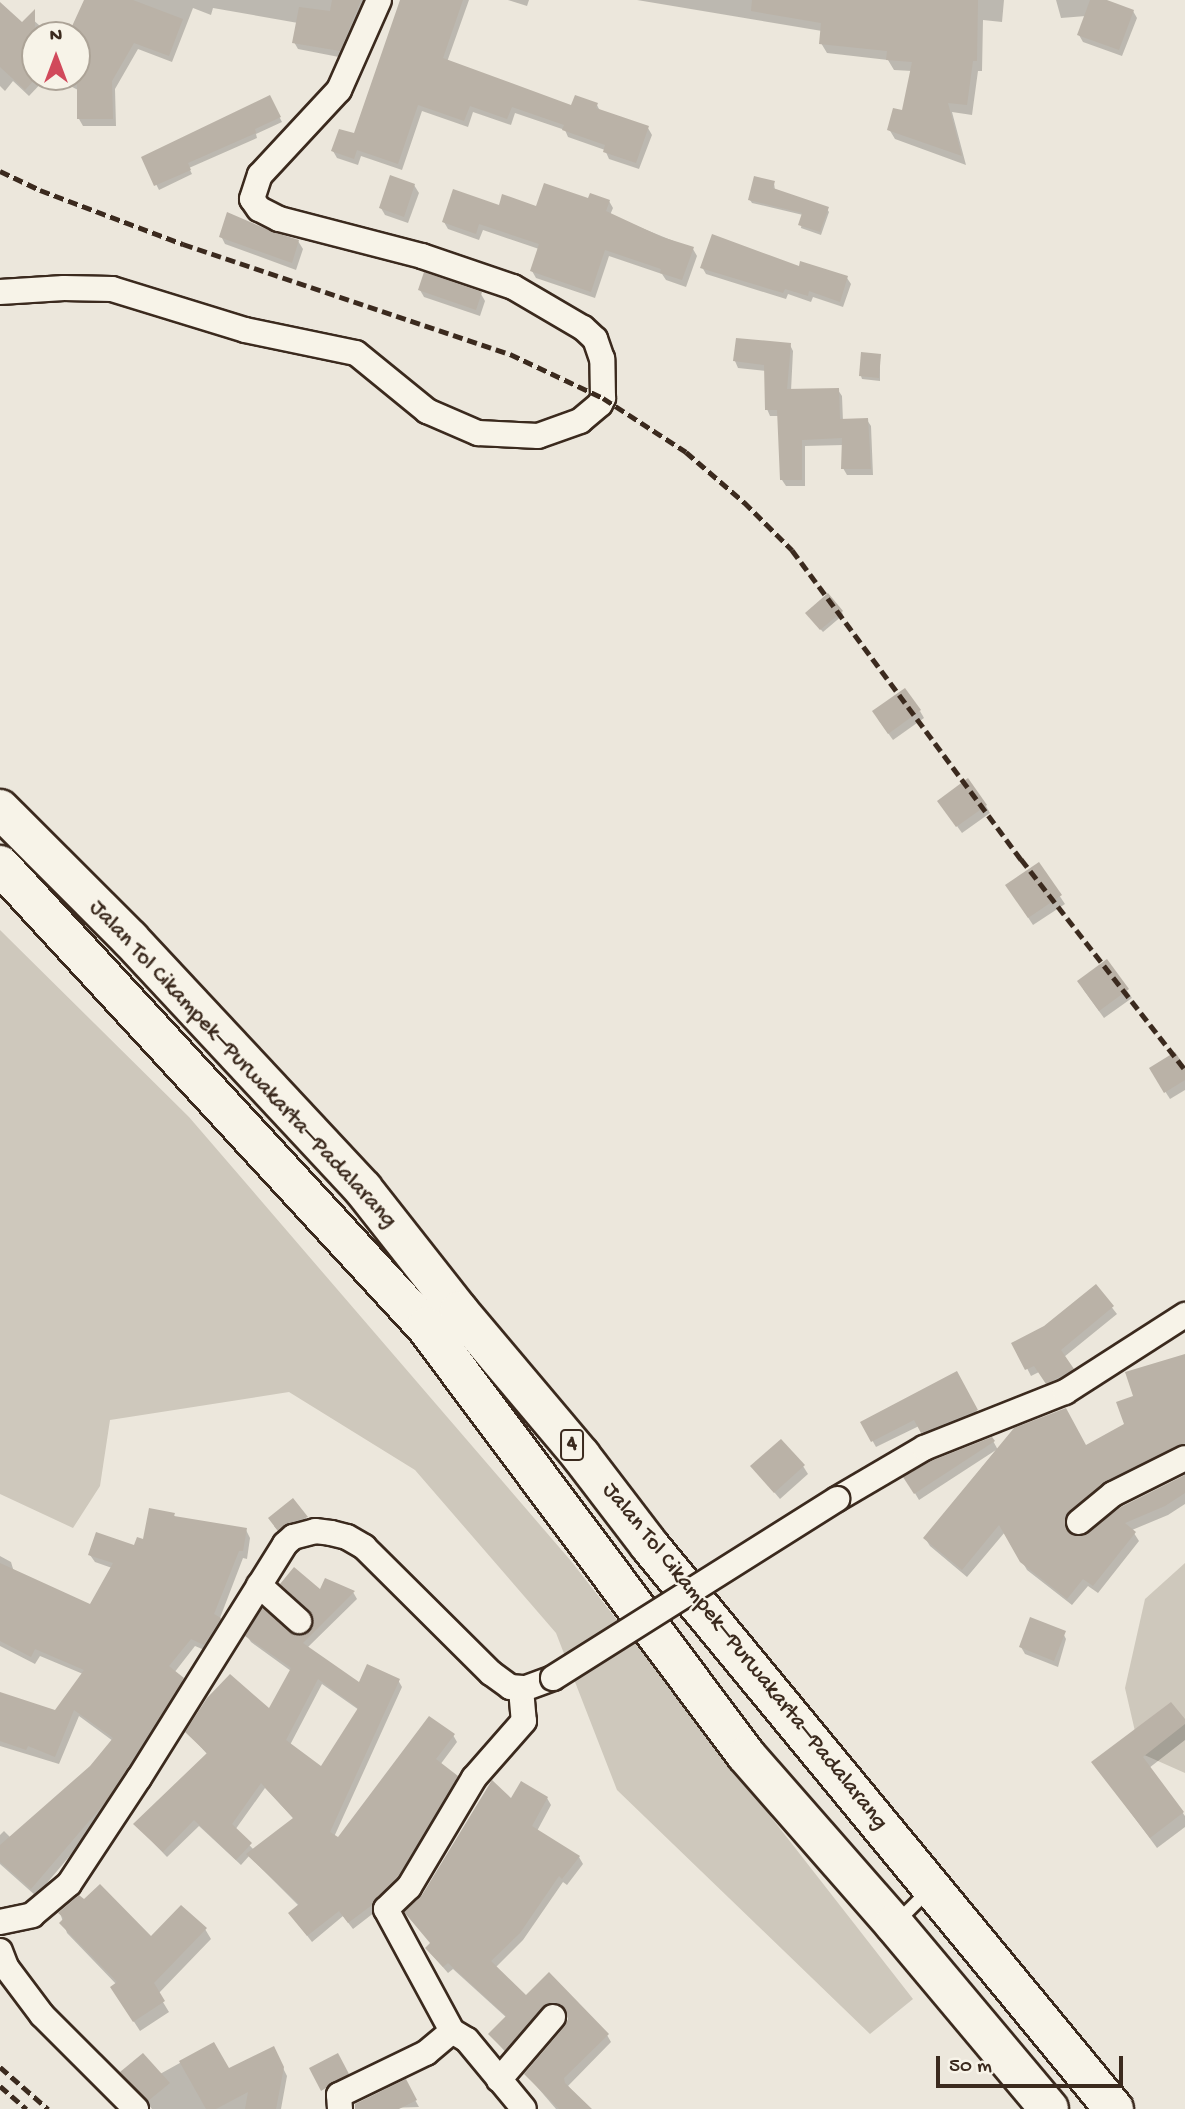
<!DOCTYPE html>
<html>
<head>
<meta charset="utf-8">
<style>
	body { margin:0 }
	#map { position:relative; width:1185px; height:2109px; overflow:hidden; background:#ece7dc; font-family:"Gochi Hand",sans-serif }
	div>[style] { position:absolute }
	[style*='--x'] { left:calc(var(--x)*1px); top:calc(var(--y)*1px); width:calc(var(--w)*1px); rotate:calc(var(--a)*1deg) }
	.green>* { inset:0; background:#cec8bc }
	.shadow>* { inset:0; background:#0003 }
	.building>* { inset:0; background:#bab2a7 }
	.roads { filter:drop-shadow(2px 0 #3b2a1e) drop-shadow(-2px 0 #3b2a1e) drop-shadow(0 2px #3b2a1e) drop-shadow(0 -2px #3b2a1e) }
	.service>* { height:12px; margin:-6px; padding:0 6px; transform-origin:6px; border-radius:6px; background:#f7f3e8 }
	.minor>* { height:24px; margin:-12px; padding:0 12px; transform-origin:12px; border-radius:12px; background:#f7f3e8 }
	.motorway>* { height:38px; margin:-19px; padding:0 19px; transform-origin:19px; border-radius:19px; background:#f7f3e8 }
	.rail>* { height:5px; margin-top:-2.5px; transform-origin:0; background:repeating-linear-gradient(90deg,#3b2a1e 0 10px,transparent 0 15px) }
	.bridges { filter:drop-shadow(2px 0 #3b2a1e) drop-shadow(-2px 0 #3b2a1e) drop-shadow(0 2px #3b2a1e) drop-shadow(0 -2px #3b2a1e) }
	.minor-bridge>* { height:24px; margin:-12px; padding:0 12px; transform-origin:12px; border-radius:12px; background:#f7f3e8 }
	span { translate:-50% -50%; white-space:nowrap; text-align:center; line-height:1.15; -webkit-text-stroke:5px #f7f3e8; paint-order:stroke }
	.shield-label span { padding:2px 5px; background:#f7f3e8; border:2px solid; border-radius:5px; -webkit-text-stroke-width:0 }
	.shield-label { font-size:21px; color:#3b2a1e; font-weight:700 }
	.street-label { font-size:23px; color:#3b2a1e }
	.north { position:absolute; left:21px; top:21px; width:70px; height:70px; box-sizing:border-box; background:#f7f3e8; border:2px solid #aca397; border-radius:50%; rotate:0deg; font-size:19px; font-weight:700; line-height:28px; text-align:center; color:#3b2a1e }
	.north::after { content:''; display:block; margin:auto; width:24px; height:32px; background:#d1495b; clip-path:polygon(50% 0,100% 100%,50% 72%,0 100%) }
	.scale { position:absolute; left:936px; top:2056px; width:187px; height:32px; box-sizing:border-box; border:4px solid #3b2a1e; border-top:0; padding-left:9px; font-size:21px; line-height:24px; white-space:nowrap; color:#3b2a1e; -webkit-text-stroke:5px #f7f3e8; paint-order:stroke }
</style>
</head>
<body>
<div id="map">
	<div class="green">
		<i style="clip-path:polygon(0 930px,189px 1117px,571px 1561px,913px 1999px,870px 2034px,617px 1790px,556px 1633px,415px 1470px,289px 1392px,110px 1420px,100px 1486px,73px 1528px,0 1494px)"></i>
		<i style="clip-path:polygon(1185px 1563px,1185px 1773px,1140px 1753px,1125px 1688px,1145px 1599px)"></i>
	</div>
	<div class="shadow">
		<i style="clip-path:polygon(87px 0,365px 0,362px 16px,344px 58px,298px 49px,294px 42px,298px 23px,213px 8px,211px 15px,193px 8px,172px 62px,138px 49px,115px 89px,116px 126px,83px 126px,79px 119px,78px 90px,53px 77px,77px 77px,77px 35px,70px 35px)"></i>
		<i style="clip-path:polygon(402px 0,469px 0,447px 62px,573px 107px,597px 105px,600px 111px,648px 128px,652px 135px,639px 169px,609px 159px,605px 150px,568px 137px,565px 130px,515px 113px,511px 125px,473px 112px,468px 127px,422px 111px,402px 170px,361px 156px,358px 165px,337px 158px,333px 151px,356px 135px)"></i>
		<i style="clip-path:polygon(508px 0,529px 0,527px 6px)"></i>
		<i style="clip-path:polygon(637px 0,1004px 0,1002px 22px,983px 20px,982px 71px,978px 71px,972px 115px,952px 112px,966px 165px,895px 139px,889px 129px,903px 112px,912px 71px,894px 70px,888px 60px,827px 53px,821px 43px,822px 31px)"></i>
		<i style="clip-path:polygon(1056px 0,1102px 0,1133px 11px,1137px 18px,1122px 56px,1083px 42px,1079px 35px,1086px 16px,1061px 18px)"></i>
		<i style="clip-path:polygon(0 4px,23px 25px,30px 17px,50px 35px,35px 35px,35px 77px,47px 77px,29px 96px,13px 81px,5px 91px,0 86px)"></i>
		<i style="clip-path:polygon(269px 97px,282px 122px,256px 134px,257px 138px,189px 168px,192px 174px,159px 190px,143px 158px)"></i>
		<i style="clip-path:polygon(774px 183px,775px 190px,827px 209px,829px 212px,821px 235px,801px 228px,803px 215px,752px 203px,750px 200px)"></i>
		<i style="clip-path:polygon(414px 185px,419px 193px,408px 223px,385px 215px,381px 208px)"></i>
		<i style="clip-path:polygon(589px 201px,609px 201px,613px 208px,610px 215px,693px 249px,697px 256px,686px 287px,666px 280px,662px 274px,609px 256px,595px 298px,536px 278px,532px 271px,539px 249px,483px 230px,479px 240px,448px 229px,444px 222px,500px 207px,537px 208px)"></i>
		<i style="clip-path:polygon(221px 236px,298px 241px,303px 249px,296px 270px,225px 244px)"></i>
		<i style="clip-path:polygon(702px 267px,800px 268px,847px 278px,851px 284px,843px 307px,813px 297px,811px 302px,788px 294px,786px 299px,706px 274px)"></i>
		<i style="clip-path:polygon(420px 290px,481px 294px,485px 301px,480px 316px,424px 297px)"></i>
		<i style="clip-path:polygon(790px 345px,793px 351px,791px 391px,838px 390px,842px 396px,843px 421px,867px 420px,871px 426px,873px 475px,847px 475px,843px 468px,843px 445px,805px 446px,805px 486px,786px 486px,782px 480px,779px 416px,770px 416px,767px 409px,766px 371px,738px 368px,735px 361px)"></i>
		<i style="clip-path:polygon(880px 356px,880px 381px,862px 379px,861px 376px)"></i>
		<i style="clip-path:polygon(842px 612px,843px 615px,823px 632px,809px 616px)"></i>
		<i style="clip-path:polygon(920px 711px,924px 718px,893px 740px,878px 719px)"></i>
		<i style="clip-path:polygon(986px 806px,990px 813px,962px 833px,944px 808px)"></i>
		<i style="clip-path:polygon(1039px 865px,1065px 904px,1033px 925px,1012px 893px)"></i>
		<i style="clip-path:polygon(1107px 961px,1132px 998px,1104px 1018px,1083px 989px)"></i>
		<i style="clip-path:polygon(1151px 1069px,1185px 1071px,1185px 1090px,1170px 1099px)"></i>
		<i style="clip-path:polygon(1095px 1286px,1117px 1314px,1064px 1357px,1076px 1376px,1051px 1389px,1039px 1372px,1031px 1376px,1014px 1343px,1045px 1327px)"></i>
		<i style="clip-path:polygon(956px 1373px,980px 1417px,926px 1439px,919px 1426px,876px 1447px,862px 1422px)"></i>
		<i style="clip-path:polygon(1185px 1396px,1185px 1452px,1073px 1519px,1069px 1533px,1083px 1538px,1185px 1475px,1185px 1504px,1168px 1515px,1132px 1530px,1139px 1541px,1098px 1593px,1088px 1586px,1072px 1605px,1027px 1570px,1005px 1532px,967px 1577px,930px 1546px,925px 1538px,996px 1450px,919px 1500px,906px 1478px,992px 1439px,998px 1450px,1086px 1447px)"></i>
		<i style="clip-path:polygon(803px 1466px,808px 1474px,780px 1499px,753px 1467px)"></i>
		<i style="clip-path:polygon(293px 1500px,311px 1525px,283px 1537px,274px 1526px)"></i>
		<i style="clip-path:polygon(174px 1515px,176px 1519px,246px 1530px,250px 1538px,247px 1559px,243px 1558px,220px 1618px,225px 1627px,209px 1652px,195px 1646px,174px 1673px,187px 1687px,111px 1807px,36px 1896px,0 1864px,0 1835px,4px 1831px,11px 1838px,92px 1767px,113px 1741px,79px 1716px,59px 1764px,0 1746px,0 1693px,56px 1712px,83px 1674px,40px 1656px,35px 1664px,0 1646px,0 1556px,11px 1562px,14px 1572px,91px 1606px,112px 1568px,95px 1562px,90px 1555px,134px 1547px)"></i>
		<i style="clip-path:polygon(evenodd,282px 1584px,321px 1592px,353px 1592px,357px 1599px,307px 1648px,359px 1684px,398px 1680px,402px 1687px,334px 1837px,339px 1839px,453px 1735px,457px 1742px,440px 1765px,460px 1784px,400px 1884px,375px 1912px,353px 1929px,343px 1916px,312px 1942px,290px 1913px,299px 1906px,249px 1856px,241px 1865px,199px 1826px,167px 1857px,135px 1824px,208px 1755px,187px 1732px,270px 1710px,291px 1671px,251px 1642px,247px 1636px,305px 1637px,315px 1625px,312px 1614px,282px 1584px,322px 1684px,359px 1710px,321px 1768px,290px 1745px,322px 1684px,282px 1584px,265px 1788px,294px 1819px,254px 1850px,235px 1830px,265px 1788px)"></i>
		<i style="clip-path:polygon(1062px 1631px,1066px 1639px,1058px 1667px,1025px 1654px,1021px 1647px)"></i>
		<i style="clip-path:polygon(1185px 1722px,1185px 1740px,1149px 1768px,1185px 1816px,1185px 1827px,1157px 1848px,1094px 1763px)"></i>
		<i style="clip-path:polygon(547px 1798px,551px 1805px,537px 1831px,579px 1857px,583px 1864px,567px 1885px,563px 1882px,523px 1940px,495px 1968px,526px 1998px,549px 1974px,607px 2035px,611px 2042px,568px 2086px,589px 2109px,556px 2109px,526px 2074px,566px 2027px,570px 2019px,567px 2012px,560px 2009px,509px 2056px,490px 2034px,507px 2018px,453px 1969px,448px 1973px,427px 1949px,512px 1801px)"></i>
		<i style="clip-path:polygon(60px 1913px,151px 1939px,205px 1929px,211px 1939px,158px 1994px,169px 2012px,140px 2031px,118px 1997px,117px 1985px,67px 1933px)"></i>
		<i style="clip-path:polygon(214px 2044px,228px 2070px,277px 2056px,287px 2076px,281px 2109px,152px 2109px,123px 2073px,160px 2074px)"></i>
		<i style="clip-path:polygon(405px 2082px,419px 2107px,356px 2109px)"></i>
	</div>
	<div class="building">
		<i style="clip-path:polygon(84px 0,133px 0,183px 19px,169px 56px,134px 43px,112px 81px,113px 119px,77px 119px,77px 35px,68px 35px)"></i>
		<i style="clip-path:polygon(332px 0,361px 0,340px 51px,292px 43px,299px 7px,330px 11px)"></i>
		<i style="clip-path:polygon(400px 0,463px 0,443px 58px,571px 105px,575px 95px,598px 103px,596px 108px,649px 126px,636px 163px,603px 152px,605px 145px,562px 130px,564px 125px,512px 107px,507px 119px,470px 106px,464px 121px,418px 105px,398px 164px,357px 150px,354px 159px,331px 151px,339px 129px,354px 133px)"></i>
		<i style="clip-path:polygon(752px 0,978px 0,977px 61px,973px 61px,967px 105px,948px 103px,962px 156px,887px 130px,893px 108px,902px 110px,912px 62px,886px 60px,887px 51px,819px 44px,821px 23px,751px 11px)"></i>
		<i style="clip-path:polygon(1090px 0,1107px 0,1134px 10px,1119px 50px,1077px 35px)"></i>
		<i style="clip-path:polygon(0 2px,22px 22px,35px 9px,35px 79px,25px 90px,0 67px)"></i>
		<i style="clip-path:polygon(270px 95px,281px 117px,255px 129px,256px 133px,188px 163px,191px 170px,154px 186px,141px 157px)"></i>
		<i style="clip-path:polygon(390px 175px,415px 184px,404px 217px,379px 208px)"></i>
		<i style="clip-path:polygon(754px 176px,775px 181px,773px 188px,829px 207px,820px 232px,798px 225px,802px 213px,748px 200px)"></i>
		<i style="clip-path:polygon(544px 183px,588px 198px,590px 193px,610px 200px,606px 211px,662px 237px,694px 247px,682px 280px,660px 273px,661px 269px,605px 250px,591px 292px,530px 271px,539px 244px,479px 224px,476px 234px,442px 222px,453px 189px,499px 205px,502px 194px,536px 206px)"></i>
		<i style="clip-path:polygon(227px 212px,273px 232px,299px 240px,292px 263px,219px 237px)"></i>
		<i style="clip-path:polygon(712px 234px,799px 266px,800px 261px,848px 276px,840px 302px,809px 291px,808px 296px,785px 289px,783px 293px,700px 268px)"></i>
		<i style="clip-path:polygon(424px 272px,482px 292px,476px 310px,418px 290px)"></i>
		<i style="clip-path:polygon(736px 338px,791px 343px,787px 389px,839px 388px,840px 419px,868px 418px,871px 469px,841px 469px,842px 438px,802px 440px,802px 480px,780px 480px,777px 410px,765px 410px,764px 365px,733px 361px)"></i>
		<i style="clip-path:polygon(861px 352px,881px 354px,879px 378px,859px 376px)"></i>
		<i style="clip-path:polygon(828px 593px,843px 611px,820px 630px,805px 613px)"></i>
		<i style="clip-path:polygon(905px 688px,921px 710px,888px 734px,872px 711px)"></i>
		<i style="clip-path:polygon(968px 778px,987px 805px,956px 827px,937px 801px)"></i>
		<i style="clip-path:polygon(1039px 862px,1062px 895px,1028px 918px,1005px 885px)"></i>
		<i style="clip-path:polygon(1107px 959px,1129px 989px,1099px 1011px,1077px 981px)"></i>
		<i style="clip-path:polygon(1175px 1052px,1185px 1067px,1185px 1080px,1164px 1093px,1149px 1068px)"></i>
		<i style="clip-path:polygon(1096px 1284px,1114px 1306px,1061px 1350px,1074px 1369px,1046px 1384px,1034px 1366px,1025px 1370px,1011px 1343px,1044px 1326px)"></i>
		<i style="clip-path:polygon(1185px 1354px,1185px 1443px,1106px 1481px,1065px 1516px,1067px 1531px,1082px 1536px,1121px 1507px,1185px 1475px,1185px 1493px,1165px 1506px,1125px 1523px,1136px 1532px,1093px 1586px,1083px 1579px,1067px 1599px,1020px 1562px,999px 1525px,962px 1570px,923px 1538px,1014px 1428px,1066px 1408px,1086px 1445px,1124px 1424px,1116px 1402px,1133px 1396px,1125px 1372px)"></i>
		<i style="clip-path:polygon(957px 1371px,978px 1410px,921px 1433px,914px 1420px,871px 1442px,860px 1422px)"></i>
		<i style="clip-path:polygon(992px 1437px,995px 1441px,914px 1494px,903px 1477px,931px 1461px)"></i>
		<i style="clip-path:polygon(781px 1439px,805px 1465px,774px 1493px,750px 1466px)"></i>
		<i style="clip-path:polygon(293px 1498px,308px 1517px,289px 1523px,278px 1531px,268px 1518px)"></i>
		<i style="clip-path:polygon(149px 1508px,175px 1513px,174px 1516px,247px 1528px,243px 1551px,239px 1551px,214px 1614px,221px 1618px,204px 1645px,191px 1639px,169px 1666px,184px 1678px,126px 1770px,108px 1799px,31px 1889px,0 1862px,0 1845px,90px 1766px,113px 1738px,74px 1710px,55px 1757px,28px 1746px,26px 1750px,0 1741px,0 1692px,55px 1710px,84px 1670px,35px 1649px,31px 1657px,0 1641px,0 1563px,90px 1604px,113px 1563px,88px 1555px,96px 1532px,134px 1545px,137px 1537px,143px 1539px)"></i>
		<i style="clip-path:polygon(evenodd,294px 1567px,320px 1589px,325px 1578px,355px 1591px,303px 1643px,359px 1682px,367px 1664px,400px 1679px,330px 1832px,338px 1837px,429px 1716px,455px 1734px,436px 1759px,458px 1776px,397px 1878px,372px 1905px,348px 1923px,339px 1911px,307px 1936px,288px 1913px,299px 1904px,246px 1854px,293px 1818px,261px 1783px,232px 1824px,252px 1843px,236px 1860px,194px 1820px,163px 1852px,133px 1824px,207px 1753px,185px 1732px,207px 1698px,230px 1674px,269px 1708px,291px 1668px,245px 1636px,262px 1608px,295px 1635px,310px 1630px,313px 1617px,309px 1610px,280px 1584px,294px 1567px,318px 1679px,358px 1708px,321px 1766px,286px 1740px,318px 1679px)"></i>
		<i style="clip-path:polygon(1030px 1617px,1066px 1631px,1054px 1661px,1019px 1647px)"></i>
		<i style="clip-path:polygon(1171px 1702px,1185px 1719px,1185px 1724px,1143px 1757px,1184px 1812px,1150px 1838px,1091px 1762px)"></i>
		<i style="clip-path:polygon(492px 1780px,511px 1798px,521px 1781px,548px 1797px,532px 1826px,580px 1856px,562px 1879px,559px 1876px,520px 1933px,491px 1961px,526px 1995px,549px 1972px,609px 2034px,564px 2078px,565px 2083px,592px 2109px,559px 2109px,524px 2074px,565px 2026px,568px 2019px,563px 2006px,555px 2002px,542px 2007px,505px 2051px,488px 2034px,506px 2016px,448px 1963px,443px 1967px,425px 1948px,430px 1943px,404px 1912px,422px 1895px)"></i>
		<i style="clip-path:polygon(100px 1884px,151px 1936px,181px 1905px,207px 1928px,154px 1983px,165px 2001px,133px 2022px,110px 1987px,117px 1982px,59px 1923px,64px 1918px,58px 1913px,79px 1895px,84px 1899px)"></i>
		<i style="clip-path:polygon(214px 2042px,229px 2068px,274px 2046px,284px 2067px,276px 2109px,245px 2109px,248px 2092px,216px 2109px,206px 2109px,179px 2061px)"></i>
		<i style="clip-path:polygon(143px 2053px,170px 2083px,148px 2101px,120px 2072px)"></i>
		<i style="clip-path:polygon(338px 2053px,349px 2074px,321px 2091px,309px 2068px)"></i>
		<i style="clip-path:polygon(406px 2079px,417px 2100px,399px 2109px,355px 2109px,355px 2104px)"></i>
	</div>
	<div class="roads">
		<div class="service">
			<i style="--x:897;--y:1922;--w:45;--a:-45"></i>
		</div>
		<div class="minor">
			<i style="--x:0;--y:292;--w:64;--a:-3.6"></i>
			<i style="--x:64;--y:288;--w:48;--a:1.2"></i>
			<i style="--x:112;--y:289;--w:139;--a:17.1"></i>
			<i style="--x:245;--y:330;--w:113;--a:11.7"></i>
			<i style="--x:356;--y:353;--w:92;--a:39.2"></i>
			<i style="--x:427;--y:411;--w:56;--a:23.3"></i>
			<i style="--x:478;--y:433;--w:60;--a:2.9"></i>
			<i style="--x:538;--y:436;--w:45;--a:-19.7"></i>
			<i style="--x:580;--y:421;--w:26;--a:-40"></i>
			<i style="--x:600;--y:404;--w:7;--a:-63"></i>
			<i style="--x:603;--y:398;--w:39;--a:-91"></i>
			<i style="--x:602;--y:359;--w:21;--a:-109"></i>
			<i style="--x:595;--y:339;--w:16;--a:-137"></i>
			<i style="--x:583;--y:328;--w:81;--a:-149.6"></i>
			<i style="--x:513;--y:287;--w:96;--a:-161.2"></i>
			<i style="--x:422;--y:256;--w:148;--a:-165.5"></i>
			<i style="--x:279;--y:219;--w:22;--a:-153"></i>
			<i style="--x:259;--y:209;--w:12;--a:-125"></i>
			<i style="--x:252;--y:199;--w:25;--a:-72"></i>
			<i style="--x:260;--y:175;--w:116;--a:-47.1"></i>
			<i style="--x:339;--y:90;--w:98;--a:-66"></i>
			<i style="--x:837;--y:1499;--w:101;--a:-30.4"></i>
			<i style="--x:924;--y:1448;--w:152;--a:-21.7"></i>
			<i style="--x:1065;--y:1392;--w:143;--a:-32.7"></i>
			<i style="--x:1079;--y:1522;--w:44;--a:-39.5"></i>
			<i style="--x:1113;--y:1494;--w:80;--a:-26.6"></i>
			<i style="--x:259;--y:1585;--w:54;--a:42"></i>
			<i style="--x:521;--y:1689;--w:32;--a:85"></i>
			<i style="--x:524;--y:1721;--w:76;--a:131.3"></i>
			<i style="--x:474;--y:1778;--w:127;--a:120.8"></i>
			<i style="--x:409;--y:1887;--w:32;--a:136"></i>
			<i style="--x:386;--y:1909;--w:139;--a:61.6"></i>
			<i style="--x:452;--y:2031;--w:17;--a:31"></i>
			<i style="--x:467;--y:2040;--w:89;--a:50.4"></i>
			<i style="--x:0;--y:1922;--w:33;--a:-12"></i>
			<i style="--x:32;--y:1915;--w:48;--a:-40"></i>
			<i style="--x:69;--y:1884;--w:127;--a:-56.6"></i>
			<i style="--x:139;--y:1778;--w:276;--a:-58"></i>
			<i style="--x:285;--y:1544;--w:11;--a:-41"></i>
			<i style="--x:293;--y:1537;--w:23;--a:-15"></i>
			<i style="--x:315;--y:1531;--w:16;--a:7"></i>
			<i style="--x:331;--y:1533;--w:16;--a:14"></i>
			<i style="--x:347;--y:1537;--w:20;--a:30"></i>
			<i style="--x:364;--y:1547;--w:179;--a:44.8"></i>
			<i style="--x:491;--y:1673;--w:24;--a:36"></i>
			<i style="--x:510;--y:1687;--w:16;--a:4"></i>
			<i style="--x:526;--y:1688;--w:29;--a:-20"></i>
			<i style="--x:0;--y:1951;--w:17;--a:69"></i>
			<i style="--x:6;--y:1967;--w:60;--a:53.1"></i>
			<i style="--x:42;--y:2015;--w:133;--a:45"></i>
			<i style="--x:499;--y:2080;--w:83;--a:-49.4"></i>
			<i style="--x:340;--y:2109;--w:14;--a:-94"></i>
			<i style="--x:339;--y:2095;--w:97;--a:-25.8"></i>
			<i style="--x:426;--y:2053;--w:34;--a:-40"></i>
		</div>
		<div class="motorway">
			<i style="--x:0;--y:809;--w:184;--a:45"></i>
			<i style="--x:130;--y:939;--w:342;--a:47"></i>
			<i style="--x:363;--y:1189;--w:155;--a:51.8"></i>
			<i style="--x:459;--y:1311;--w:189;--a:49.9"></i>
			<i style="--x:581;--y:1456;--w:112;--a:52.6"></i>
			<i style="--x:649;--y:1545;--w:731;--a:50.5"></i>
			<i style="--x:0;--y:865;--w:628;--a:47.32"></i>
			<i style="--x:426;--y:1327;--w:534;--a:53.22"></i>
			<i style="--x:746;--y:1755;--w:225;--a:48.8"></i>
			<i style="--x:894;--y:1924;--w:241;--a:50"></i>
		</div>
	</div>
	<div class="rail">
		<i style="--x:0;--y:171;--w:44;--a:25.4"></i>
		<i style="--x:40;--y:190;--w:153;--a:20.7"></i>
		<i style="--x:183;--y:244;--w:345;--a:18.6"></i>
		<i style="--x:510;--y:354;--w:103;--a:25.3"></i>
		<i style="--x:603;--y:398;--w:99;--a:33"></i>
		<i style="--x:686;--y:452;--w:77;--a:40.8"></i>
		<i style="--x:744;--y:502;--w:68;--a:45"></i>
		<i style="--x:792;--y:550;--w:385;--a:53.5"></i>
		<i style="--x:1021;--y:859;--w:267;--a:52.1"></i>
		<i style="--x:0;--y:2067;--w:64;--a:41.2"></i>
		<i style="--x:0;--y:2086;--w:35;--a:41"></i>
	</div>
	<div class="bridges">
		<div class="minor-bridge">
			<i style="--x:553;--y:1678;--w:336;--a:-32.2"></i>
		</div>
	</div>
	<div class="shield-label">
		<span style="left:572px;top:1445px">4</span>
	</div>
	<div class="street-label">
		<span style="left:242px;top:1065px;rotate:47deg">Jalan Tol Cikampek–Purwakarta–Padalarang</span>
		<span style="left:744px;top:1657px;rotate:51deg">Jalan Tol Cikampek–Purwakarta–Padalarang</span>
	</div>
	<div class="north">N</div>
	<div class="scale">50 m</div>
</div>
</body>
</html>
